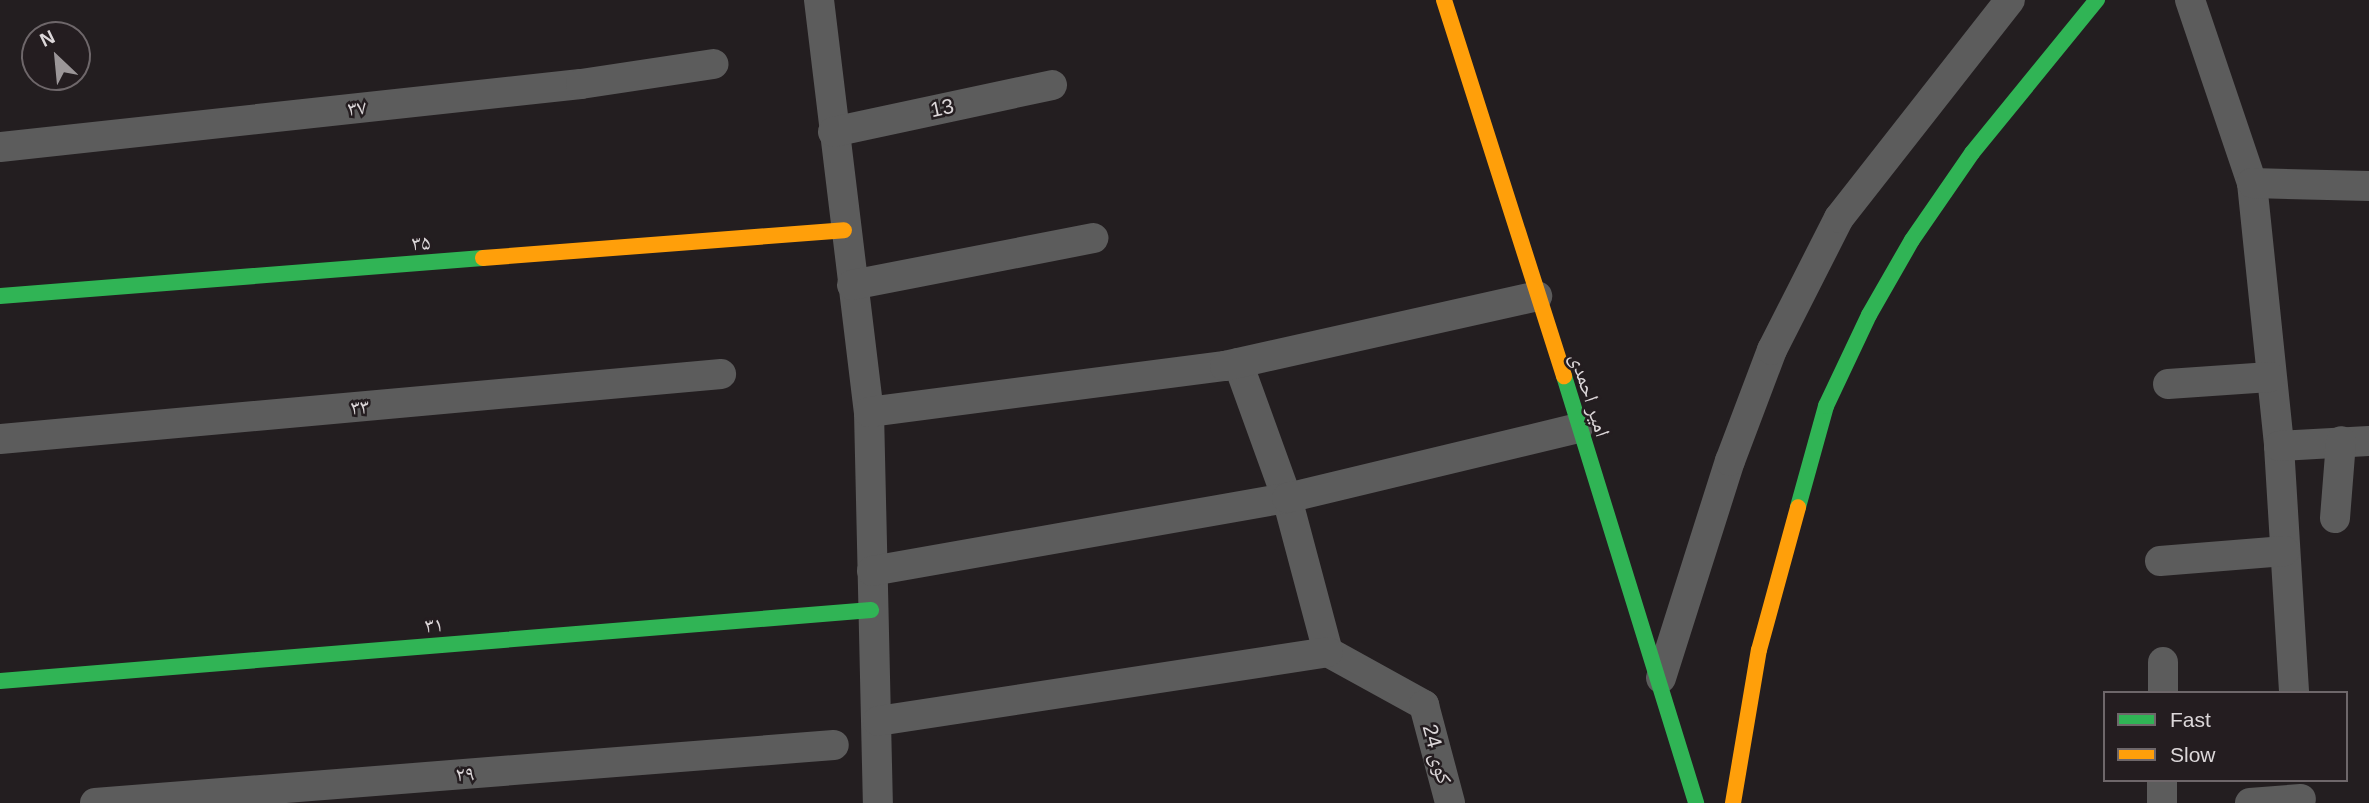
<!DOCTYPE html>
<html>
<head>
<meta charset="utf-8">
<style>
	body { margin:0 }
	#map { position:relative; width:2369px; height:803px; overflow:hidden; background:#231e20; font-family:Helvetica,"Noto Naskh Arabic",sans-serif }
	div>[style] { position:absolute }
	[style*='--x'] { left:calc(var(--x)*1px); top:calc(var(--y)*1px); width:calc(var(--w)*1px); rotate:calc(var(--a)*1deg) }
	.street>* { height:30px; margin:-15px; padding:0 15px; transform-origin:15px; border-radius:15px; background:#5c5c5c }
	.fast>* { height:16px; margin:-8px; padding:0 8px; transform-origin:8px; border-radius:8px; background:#30b455 }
	.slow>* { height:16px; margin:-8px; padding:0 8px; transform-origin:8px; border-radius:8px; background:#ff9f0a }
	span { translate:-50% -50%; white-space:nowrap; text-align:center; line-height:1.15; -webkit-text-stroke:5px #241d20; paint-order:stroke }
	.street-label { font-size:21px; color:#dcd7d9 }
	.legend { position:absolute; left:2103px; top:691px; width:245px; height:91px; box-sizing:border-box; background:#241d20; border:2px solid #6e676a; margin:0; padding:9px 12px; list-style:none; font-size:21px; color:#dcd7d9 }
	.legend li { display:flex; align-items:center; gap:14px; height:35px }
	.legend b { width:35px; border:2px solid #6e676a }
	.north { position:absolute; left:21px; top:21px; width:70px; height:70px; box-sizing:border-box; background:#241d20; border:2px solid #6e676a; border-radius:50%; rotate:334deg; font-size:19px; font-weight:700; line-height:28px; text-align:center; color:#dcd7d9 }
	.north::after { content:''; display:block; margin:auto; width:24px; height:32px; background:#9b9698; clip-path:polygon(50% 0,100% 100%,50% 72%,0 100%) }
</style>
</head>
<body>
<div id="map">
	<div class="street">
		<i style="--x:819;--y:0;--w:415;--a:83.1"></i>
		<i style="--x:869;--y:412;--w:391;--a:88.7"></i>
		<i style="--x:2190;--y:0;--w:193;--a:71.3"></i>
		<i style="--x:2252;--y:183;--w:264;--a:84.1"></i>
		<i style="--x:2279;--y:446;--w:247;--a:86.5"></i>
		<i style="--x:833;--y:132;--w:224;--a:-12.1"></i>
		<i style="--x:0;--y:147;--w:584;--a:-6.19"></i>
		<i style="--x:581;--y:84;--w:134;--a:-8.6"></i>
		<i style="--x:2252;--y:183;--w:117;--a:1.5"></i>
		<i style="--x:852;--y:285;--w:246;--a:-11"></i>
		<i style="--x:1238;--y:363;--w:144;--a:70.1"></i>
		<i style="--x:1287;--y:498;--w:159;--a:75.1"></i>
		<i style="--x:1328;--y:652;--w:110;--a:28.9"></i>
		<i style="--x:1424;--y:705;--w:101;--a:75.1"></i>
		<i style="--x:2168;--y:384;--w:102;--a:-3.9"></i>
		<i style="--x:869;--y:412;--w:359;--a:-7.4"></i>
		<i style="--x:1225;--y:366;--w:320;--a:-12.6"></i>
		<i style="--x:0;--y:439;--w:724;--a:-5.15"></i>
		<i style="--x:2279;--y:446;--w:90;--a:-3.2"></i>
		<i style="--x:2335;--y:518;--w:77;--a:-85.5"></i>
		<i style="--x:2160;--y:561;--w:125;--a:-4.6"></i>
		<i style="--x:872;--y:571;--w:421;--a:-10"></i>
		<i style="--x:1287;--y:498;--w:299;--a:-13.5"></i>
		<i style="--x:1661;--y:678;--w:228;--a:-72.4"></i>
		<i style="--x:1730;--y:461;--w:119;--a:-69.3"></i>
		<i style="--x:1772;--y:350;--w:148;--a:-63.1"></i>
		<i style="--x:1839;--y:218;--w:277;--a:-51.9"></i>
		<i style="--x:2163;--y:693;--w:31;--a:-90"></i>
		<i style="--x:878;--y:721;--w:455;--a:-8.7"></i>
		<i style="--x:95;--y:803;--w:741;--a:-4.49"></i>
		<i style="--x:2162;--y:803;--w:23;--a:-90"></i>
		<i style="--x:2250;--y:803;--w:51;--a:-4.5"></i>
	</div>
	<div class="fast">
		<i style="--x:0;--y:296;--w:484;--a:-4.5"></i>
		<i style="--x:1564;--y:376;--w:447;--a:72.8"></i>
		<i style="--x:1798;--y:507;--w:105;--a:-74.5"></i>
		<i style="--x:1826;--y:406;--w:101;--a:-64.7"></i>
		<i style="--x:1869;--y:315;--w:86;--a:-60.2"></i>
		<i style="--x:1912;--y:240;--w:106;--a:-55.4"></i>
		<i style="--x:1972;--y:153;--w:198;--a:-50.8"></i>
		<i style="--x:0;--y:681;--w:874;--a:-4.66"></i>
	</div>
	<div class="slow">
		<i style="--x:1444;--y:0;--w:395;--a:72.3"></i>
		<i style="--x:483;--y:258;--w:362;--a:-4.4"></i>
		<i style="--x:1733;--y:803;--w:155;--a:-80.4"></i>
		<i style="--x:1759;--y:650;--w:148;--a:-74.7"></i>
	</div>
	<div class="street-label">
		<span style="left:357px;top:108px;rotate:-6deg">۳۷</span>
		<span style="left:942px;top:108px;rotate:-12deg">13</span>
		<span style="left:421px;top:243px;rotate:-4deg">۳۵</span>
		<span style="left:1590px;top:395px;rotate:72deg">امیر احمدی</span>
		<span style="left:360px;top:407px;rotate:-5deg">۳۳</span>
		<span style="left:434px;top:625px;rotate:-5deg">۳۱</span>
		<span style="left:1437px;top:754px;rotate:75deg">کوی 24</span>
		<span style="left:465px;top:774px;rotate:-4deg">۲۹</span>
	</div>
	<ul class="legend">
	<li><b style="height:9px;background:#30b455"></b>Fast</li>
	<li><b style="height:9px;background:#ff9f0a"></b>Slow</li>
	</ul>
	<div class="north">N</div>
</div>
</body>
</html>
